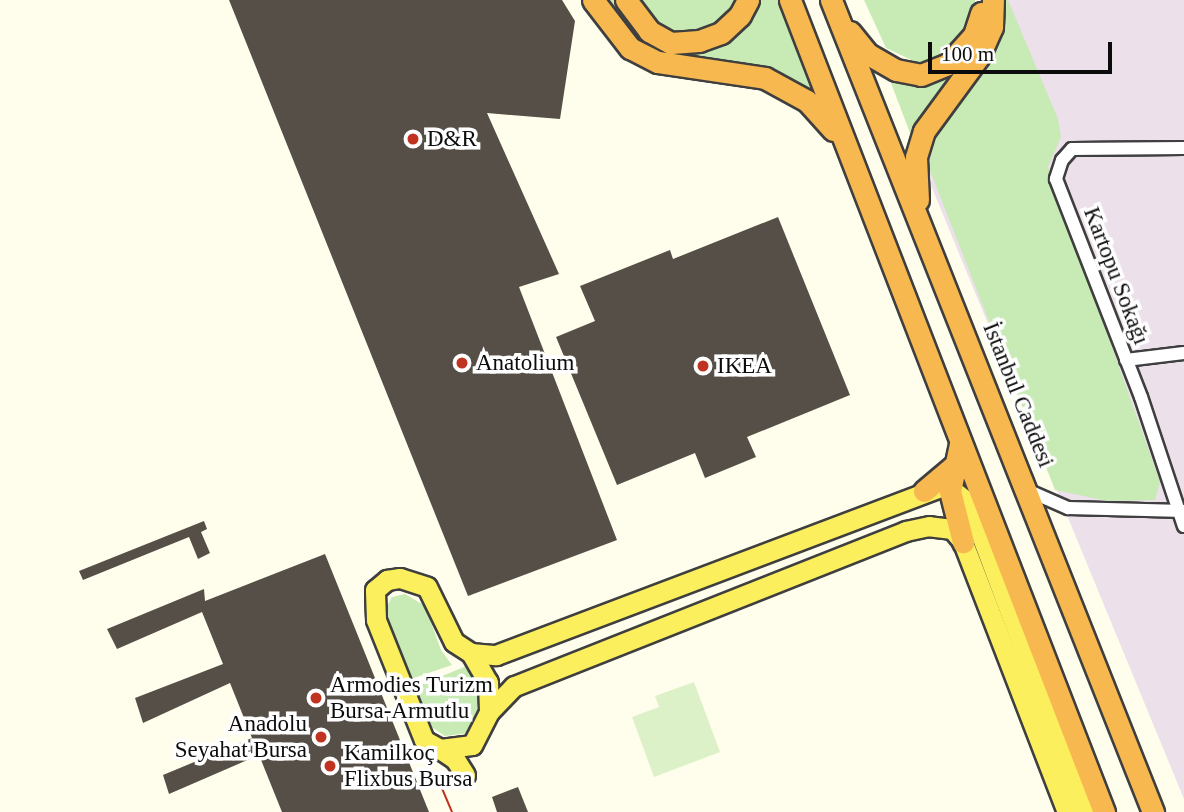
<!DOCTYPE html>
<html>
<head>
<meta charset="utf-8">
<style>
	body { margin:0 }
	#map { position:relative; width:1184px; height:812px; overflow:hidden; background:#fffeec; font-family:"Times New Roman",serif }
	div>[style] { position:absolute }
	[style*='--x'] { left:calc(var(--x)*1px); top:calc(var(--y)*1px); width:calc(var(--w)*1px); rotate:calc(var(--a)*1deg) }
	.industrial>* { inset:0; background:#ece0eb }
	.green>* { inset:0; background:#c8eab4 }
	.pitch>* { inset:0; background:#dcf1c7 }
	.building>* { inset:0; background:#554f48 }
	.roads { filter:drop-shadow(2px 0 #3f3f3f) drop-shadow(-2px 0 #3f3f3f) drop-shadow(0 2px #3f3f3f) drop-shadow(0 -2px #3f3f3f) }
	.street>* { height:12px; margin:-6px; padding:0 6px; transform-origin:6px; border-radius:6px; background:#fff }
	.primary>* { height:19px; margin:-9.5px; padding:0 9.5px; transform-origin:9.5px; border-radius:9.5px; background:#fcef5e }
	.highway>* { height:21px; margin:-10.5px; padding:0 10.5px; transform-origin:10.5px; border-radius:10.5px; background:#f8b850 }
	.tram>* { height:2px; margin:-1px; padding:0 1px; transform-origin:1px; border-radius:1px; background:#c03321 }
	.dots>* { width:19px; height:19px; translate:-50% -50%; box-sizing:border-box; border:4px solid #fff; border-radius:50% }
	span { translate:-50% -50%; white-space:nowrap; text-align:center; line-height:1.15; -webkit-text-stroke:7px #fff; paint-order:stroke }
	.poi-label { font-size:23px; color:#0c0c0c }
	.left { translate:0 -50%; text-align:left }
	.right { translate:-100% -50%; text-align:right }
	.street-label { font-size:23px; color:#0c0c0c }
	.scale { position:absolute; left:928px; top:42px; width:184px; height:32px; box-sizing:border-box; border:4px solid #0c0c0c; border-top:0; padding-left:9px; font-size:21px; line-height:24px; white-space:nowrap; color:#0c0c0c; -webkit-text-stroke:5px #fff; paint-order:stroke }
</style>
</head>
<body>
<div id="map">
	<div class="industrial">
		<i style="clip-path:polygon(996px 0,1184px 0,1184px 799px,911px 137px)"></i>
	</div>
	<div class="green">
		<i style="clip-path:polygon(606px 0,614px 0,640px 33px,689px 49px,757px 0,778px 0,819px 95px,772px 67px,658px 52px,624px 27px)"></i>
		<i style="clip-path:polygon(630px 0,742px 0,723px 25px,678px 37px,653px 27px)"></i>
		<i style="clip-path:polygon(864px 0,975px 0,975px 3px,971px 22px,941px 57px,918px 63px,886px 48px)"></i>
		<i style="clip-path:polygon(1004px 0,1008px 0,1058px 119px,1061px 137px,1048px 167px,1160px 482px,1155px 500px,1108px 501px,1055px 490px,929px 168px,934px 134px,1003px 15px)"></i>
		<i style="clip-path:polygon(965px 57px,915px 146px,886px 70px)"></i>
		<i style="clip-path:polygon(405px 594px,425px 606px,441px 650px,452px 665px,408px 680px,382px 616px,392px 597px)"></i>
		<i style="clip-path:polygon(469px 665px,477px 673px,485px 705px,468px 733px,445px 736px,430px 726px,415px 687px)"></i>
	</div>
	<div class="pitch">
		<i style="clip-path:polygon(694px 682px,720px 752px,654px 777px,632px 717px,659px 707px,655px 696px)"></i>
	</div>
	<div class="building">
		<i style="clip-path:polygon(229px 0,562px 0,575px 21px,560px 119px,487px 113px,559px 274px,519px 287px,617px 540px,468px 596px)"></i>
		<i style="clip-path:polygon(778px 217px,850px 395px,747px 437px,756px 457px,705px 478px,695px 453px,617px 485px,556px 337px,595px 321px,580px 286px,670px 250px,673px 259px)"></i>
		<i style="clip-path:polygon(204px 521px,207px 529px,201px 532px,210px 553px,198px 559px,189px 537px,83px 580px,79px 571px)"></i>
		<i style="clip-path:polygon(325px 554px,429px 812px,282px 812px,259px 755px,169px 794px,163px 775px,252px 738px,230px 683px,143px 723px,135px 698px,223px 664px,202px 612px,117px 649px,107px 629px,204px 589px,205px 601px)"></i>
		<i style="clip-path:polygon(518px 787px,528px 812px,497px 812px,492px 797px)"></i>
	</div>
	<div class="roads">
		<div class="street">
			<i style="--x:1184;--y:148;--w:112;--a:179.5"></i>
			<i style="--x:1072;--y:149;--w:15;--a:132"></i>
			<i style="--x:1062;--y:160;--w:20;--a:108"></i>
			<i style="--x:1056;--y:179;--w:234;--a:68.7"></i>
			<i style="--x:1141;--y:397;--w:136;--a:71.6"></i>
			<i style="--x:1126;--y:360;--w:58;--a:-6.9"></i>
			<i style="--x:1029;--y:491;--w:43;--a:23.6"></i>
			<i style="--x:1068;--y:508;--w:116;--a:1.5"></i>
		</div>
		<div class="primary">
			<i style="--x:471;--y:653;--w:34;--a:60"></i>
			<i style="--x:488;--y:682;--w:30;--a:88"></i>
			<i style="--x:440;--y:749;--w:18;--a:34"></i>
			<i style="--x:455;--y:759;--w:19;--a:58"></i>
			<i style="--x:1067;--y:812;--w:289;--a:-111.1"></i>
			<i style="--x:963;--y:542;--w:17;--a:-130"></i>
			<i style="--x:952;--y:529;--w:23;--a:-173"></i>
			<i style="--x:929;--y:526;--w:24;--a:168"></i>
			<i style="--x:906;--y:531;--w:422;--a:158.4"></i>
			<i style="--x:514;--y:686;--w:36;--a:134"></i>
			<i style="--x:489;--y:712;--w:37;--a:117"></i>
			<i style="--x:472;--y:745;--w:32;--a:173"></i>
			<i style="--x:440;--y:749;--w:18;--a:-151"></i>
			<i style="--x:424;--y:740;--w:129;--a:-111.8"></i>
			<i style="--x:376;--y:620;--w:30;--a:-92"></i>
			<i style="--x:375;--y:590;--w:16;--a:-40"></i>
			<i style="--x:387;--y:580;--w:13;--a:-9"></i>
			<i style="--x:400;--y:578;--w:28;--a:18"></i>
			<i style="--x:427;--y:587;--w:61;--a:63.9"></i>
			<i style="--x:454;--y:642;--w:20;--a:33"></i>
			<i style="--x:471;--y:653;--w:25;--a:5"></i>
			<i style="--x:496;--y:655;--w:481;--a:-20.7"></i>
			<i style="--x:946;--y:485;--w:23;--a:38"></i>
			<i style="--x:964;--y:499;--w:23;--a:61"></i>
			<i style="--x:975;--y:519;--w:313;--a:69.4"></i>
		</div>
		<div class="highway">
			<i style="--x:593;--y:0;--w:61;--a:52.4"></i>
			<i style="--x:630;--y:48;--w:31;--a:27"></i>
			<i style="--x:658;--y:62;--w:108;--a:8.5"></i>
			<i style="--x:765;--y:78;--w:48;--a:28.7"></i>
			<i style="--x:807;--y:101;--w:39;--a:48"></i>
			<i style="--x:626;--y:0;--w:39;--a:53"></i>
			<i style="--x:649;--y:31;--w:25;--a:29"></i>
			<i style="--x:671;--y:43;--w:28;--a:-4"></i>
			<i style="--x:699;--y:41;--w:23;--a:-20"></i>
			<i style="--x:721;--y:33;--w:26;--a:-43"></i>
			<i style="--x:740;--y:15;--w:17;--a:-62"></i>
			<i style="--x:790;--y:0;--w:871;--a:68.86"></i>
			<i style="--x:831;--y:0;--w:874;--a:68.37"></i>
			<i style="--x:850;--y:32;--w:28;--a:51"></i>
			<i style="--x:868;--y:54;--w:32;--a:30"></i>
			<i style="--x:896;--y:70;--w:25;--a:11"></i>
			<i style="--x:921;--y:75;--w:29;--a:-22"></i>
			<i style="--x:948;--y:64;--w:39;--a:-48"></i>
			<i style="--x:974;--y:35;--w:23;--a:-72"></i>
			<i style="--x:918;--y:200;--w:43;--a:-92.7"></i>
			<i style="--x:916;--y:157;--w:27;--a:-73"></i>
			<i style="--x:924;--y:131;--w:93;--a:-53.7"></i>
			<i style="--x:979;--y:56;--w:32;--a:-66"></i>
			<i style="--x:992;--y:27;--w:27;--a:-88"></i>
			<i style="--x:960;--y:444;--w:48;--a:102"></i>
			<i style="--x:950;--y:491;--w:53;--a:75.7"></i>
			<i style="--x:924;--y:491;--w:38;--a:-40"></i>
		</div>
	</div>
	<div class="tram">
		<i style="--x:441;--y:786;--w:28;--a:67"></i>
	</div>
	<div class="dots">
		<i style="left:413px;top:139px;background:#c03321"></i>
		<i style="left:462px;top:363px;background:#c03321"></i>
		<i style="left:703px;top:366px;background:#c03321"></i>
		<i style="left:316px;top:698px;background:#c03321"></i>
		<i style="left:321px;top:737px;background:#c03321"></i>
		<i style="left:330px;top:766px;background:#c03321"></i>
	</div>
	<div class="poi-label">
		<span class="left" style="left:427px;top:139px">D&amp;R</span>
		<span class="left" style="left:476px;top:363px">Anatolium</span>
		<span class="left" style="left:717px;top:366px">IKEA</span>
		<span class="left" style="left:330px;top:698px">Armodies Turizm<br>Bursa-Armutlu</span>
		<span class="right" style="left:307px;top:737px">Anadolu<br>Seyahat Bursa</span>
		<span class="left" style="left:344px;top:766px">Kamilkoç<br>Flixbus Bursa</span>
	</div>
	<div class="street-label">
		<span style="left:1116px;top:276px;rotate:69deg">Kartopu Sokağı</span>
		<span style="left:1018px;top:395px;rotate:68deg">İstanbul Caddesi</span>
	</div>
	<div class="scale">100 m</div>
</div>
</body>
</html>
